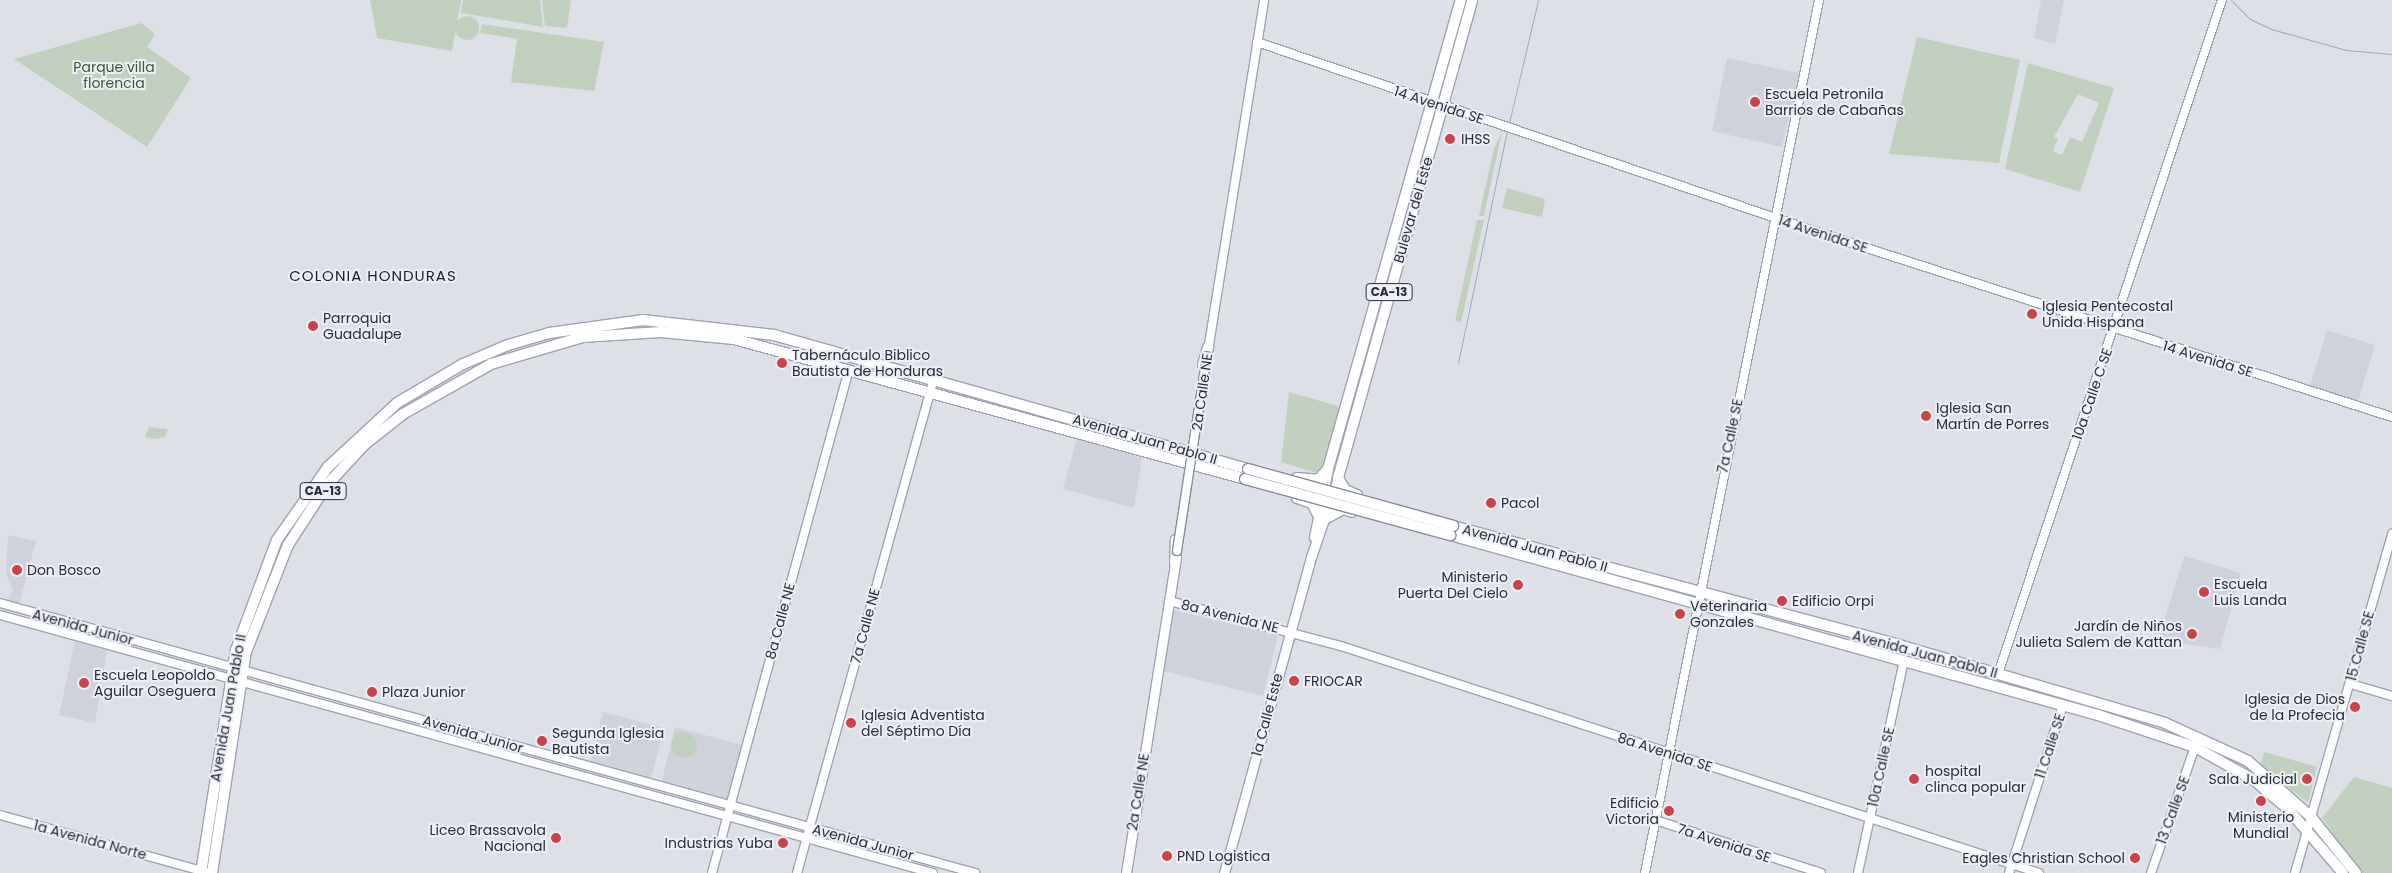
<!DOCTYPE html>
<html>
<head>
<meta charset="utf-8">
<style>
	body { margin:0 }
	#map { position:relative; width:2392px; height:873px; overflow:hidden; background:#dde0e6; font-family:Poppins,sans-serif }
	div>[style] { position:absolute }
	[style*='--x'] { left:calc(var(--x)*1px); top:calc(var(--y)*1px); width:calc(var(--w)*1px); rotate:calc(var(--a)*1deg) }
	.built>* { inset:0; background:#cfd2db }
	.green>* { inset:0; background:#c1d0be }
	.round { border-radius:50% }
	.stream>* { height:1px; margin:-0.5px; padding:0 0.5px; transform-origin:0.5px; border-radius:0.5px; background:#98aac6 }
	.roads { filter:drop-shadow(1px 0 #9ca3b2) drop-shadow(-1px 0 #9ca3b2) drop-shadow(0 1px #9ca3b2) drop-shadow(0 -1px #9ca3b2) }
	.secondary>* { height:8px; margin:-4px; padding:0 4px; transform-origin:4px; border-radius:4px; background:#fff }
	.primary>* { height:9px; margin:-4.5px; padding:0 4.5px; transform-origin:4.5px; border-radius:4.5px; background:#fff }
	.highway>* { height:10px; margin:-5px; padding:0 5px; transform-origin:5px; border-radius:5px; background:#fff }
	.bridges { filter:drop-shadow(1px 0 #848c9d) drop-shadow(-1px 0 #848c9d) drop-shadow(0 1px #848c9d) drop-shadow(0 -1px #848c9d) }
	.secondary-bridge>* { height:8px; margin:-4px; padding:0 4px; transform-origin:4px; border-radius:4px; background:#fff }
	.highway-bridge>* { height:10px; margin:-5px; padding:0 5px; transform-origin:5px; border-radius:5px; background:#fff }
	.dots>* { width:14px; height:14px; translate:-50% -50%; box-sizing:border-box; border:2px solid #eceff4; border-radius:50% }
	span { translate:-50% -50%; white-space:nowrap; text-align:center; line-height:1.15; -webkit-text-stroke:4px #eceff4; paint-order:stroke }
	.shield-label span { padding:1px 4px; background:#eceff4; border:1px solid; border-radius:4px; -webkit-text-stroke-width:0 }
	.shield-label { font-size:12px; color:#272c3c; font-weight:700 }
	.park-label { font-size:14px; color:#375834 }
	.poi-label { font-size:14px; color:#272c3c }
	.left { translate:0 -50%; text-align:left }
	.right { translate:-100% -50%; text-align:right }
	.street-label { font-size:14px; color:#272c3c }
	.neighbourhood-label { font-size:15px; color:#191e2d; letter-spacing:1px }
</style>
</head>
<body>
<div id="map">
	<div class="built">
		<i style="clip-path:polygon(2041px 0,2064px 0,2055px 44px,2034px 38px)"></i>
		<i style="clip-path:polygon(1727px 58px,1799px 73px,1782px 147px,1712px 131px)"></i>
		<i style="clip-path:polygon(2327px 330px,2375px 345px,2358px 401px,2310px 386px)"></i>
		<i style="clip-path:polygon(1077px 438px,1142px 458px,1134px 508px,1063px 489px)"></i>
		<i style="clip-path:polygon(8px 535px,36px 541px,19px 605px,7px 599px,13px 591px,6px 573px)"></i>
		<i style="clip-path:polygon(2184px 556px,2241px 573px,2220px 649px,2158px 640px)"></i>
		<i style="clip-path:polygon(1174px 610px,1278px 635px,1263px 696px,1160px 670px)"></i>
		<i style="clip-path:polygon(75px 641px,107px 650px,95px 723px,59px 715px)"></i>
		<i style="clip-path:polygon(603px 712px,664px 728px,651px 779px,590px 763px)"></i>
		<i style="clip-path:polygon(675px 727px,742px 745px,726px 803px,661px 784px)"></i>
	</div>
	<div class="green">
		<i style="clip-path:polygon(370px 0,461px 0,452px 51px,377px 38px)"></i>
		<i style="clip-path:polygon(463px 0,540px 0,543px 27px,461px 13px)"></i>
		<i style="clip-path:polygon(542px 0,571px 0,567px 28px,545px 26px)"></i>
		<i class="round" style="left:455px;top:16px;width:24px;height:24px"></i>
		<i style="clip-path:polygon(141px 23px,155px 34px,147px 47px,191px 78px,147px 147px,14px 59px)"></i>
		<i style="clip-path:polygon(482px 24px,604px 42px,594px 91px,511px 82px,517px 39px,480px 33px)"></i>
		<i style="clip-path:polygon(1917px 37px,2020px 60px,1999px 163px,1889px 154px)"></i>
		<i style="clip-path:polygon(evenodd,2028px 63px,2114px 88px,2080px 192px,2005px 169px,2028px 63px,2078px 94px,2099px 103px,2082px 142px,2070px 137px,2062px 155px,2053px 151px,2058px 139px,2054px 137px,2078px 94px)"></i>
		<i style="clip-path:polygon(1502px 132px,1484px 216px,1479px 216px,1494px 148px)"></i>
		<i style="clip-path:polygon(1507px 188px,1545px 199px,1542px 217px,1502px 208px)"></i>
		<i style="clip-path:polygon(1477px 220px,1484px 220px,1461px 322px,1455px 321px)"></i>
		<i style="clip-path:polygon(1289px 392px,1341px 407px,1323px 475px,1281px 462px)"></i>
		<i style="clip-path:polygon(149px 427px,166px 429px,168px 430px,165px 437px,155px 439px,145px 437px)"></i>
		<i class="round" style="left:671px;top:732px;width:26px;height:26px"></i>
		<i style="clip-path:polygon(2265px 752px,2317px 767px,2308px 803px,2260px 764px)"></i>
		<i style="clip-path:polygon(2354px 777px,2392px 788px,2392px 873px,2361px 873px,2322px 818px)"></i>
	</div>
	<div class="stream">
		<i style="--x:2231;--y:0;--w:27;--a:45"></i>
		<i style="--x:2250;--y:19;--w:23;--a:25"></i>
		<i style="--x:2271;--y:29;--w:78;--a:15.6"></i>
		<i style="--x:2346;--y:50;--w:46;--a:5"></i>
		<i style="--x:1509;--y:123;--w:126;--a:-76.7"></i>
		<i style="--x:1458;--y:363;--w:237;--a:-78.1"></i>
	</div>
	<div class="roads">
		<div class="secondary">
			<i style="--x:1257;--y:42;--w:598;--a:18.74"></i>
			<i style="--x:1823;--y:234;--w:598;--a:17.83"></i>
			<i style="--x:1208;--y:351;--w:355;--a:-80.9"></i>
			<i style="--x:1169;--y:601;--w:178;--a:14.7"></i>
			<i style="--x:1341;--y:646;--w:734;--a:18.02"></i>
			<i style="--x:0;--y:603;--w:1012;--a:15.48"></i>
			<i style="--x:0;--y:615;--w:968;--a:15.46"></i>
			<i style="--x:1998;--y:674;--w:710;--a:-71.62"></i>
			<i style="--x:2351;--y:684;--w:43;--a:16.3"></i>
			<i style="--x:0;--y:815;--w:217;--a:15.5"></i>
			<i style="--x:1655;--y:820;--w:174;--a:17.7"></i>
			<i style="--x:712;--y:873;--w:522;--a:-74.79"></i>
			<i style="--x:797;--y:873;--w:514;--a:-74.53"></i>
			<i style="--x:1645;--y:873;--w:890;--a:-78.73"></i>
			<i style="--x:1858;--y:873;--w:217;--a:-77.8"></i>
			<i style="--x:2009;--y:873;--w:176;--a:-72.2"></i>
			<i style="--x:2151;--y:873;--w:133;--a:-70.8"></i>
			<i style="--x:2295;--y:873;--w:353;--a:-74"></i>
		</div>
		<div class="primary">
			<i style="--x:1314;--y:537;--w:69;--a:-78.4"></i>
			<i style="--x:1126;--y:873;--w:320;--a:-81"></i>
			<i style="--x:1224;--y:873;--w:328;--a:-74.6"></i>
			<i style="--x:1311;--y:557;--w:83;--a:-71.1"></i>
		</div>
		<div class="highway">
			<i style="--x:1203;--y:365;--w:19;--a:-74"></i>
			<i style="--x:1297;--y:478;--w:21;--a:5"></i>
			<i style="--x:1318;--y:480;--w:15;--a:-48"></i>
			<i style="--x:1328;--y:469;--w:487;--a:-74.2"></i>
			<i style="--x:1357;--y:495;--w:13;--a:-157"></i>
			<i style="--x:1345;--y:490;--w:14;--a:-120"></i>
			<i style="--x:1338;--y:478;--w:496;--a:-74.3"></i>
			<i style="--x:1297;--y:498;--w:16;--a:18"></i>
			<i style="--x:1312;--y:503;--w:13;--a:63"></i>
			<i style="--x:1325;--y:519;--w:21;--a:-29"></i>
			<i style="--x:1343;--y:509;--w:9;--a:18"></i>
			<i style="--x:1453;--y:526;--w:462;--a:14.9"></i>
			<i style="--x:1899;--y:645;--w:277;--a:16.3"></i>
			<i style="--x:2165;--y:723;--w:91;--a:24.6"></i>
			<i style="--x:2248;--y:761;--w:84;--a:41.6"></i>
			<i style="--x:2311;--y:817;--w:72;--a:51.2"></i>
			<i style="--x:1450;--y:535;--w:673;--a:15.52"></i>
			<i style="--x:2098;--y:715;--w:102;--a:18.3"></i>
			<i style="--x:2195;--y:747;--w:68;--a:29.2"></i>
			<i style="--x:2254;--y:780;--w:45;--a:40.5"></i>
			<i style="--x:2288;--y:809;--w:84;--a:49.3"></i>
			<i style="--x:1175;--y:564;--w:24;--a:-88"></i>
			<i style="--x:201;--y:873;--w:226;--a:-81.1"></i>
			<i style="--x:236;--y:650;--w:117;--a:-69.6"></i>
			<i style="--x:277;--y:540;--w:89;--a:-55.1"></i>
			<i style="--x:328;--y:467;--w:94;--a:-42.8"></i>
			<i style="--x:397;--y:403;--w:77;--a:-30.6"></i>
			<i style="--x:463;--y:364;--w:49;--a:-22.9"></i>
			<i style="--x:508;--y:345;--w:43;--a:-16.3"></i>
			<i style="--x:549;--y:333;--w:95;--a:-7.9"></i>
			<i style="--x:643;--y:320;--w:132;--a:6.5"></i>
			<i style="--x:774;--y:335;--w:493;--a:15.8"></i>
			<i style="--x:212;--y:873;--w:224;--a:-81.3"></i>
			<i style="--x:246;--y:652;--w:115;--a:-68.6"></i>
			<i style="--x:288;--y:545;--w:72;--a:-57"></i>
			<i style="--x:327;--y:485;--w:56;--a:-47.2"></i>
			<i style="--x:365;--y:444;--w:48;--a:-38.3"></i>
			<i style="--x:403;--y:414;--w:101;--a:-29.6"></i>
			<i style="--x:491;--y:364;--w:96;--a:-16.4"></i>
			<i style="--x:583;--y:337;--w:78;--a:-3.7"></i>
			<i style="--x:661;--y:332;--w:73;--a:5.5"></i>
			<i style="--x:734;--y:339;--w:530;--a:15.32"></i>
		</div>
	</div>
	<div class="bridges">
		<div class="secondary-bridge">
			<i style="--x:1177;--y:551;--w:197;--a:-81.3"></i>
		</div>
		<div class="highway-bridge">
			<i style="--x:1248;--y:469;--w:213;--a:15.5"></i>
			<i style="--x:1245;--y:479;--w:213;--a:15.3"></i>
		</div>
	</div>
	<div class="dots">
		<i style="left:1755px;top:102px;background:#cb4249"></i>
		<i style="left:1450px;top:139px;background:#cb4249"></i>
		<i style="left:2032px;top:314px;background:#cb4249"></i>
		<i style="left:313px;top:326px;background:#cb4249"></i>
		<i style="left:782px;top:363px;background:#cb4249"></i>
		<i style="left:1926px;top:416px;background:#cb4249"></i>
		<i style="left:1491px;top:503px;background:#cb4249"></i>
		<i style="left:17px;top:570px;background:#cb4249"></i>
		<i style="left:1518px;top:585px;background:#cb4249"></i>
		<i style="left:2204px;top:592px;background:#cb4249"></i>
		<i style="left:1782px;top:601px;background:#cb4249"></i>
		<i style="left:1680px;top:614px;background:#cb4249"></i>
		<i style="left:2192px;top:634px;background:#cb4249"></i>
		<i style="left:1294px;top:681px;background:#cb4249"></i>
		<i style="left:84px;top:683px;background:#cb4249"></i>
		<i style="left:372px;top:692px;background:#cb4249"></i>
		<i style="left:2355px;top:707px;background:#cb4249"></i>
		<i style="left:851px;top:723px;background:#cb4249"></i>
		<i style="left:542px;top:741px;background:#cb4249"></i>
		<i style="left:1914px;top:779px;background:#cb4249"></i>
		<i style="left:2307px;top:779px;background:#cb4249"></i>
		<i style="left:2261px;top:801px;background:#cb4249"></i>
		<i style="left:1669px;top:811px;background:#cb4249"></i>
		<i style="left:556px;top:838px;background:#cb4249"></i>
		<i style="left:783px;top:843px;background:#cb4249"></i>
		<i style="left:1167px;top:856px;background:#cb4249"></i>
		<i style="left:2135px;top:858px;background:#cb4249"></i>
	</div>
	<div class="shield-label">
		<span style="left:1389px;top:292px">CA-13</span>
		<span style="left:323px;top:491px">CA-13</span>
	</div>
	<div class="park-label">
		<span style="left:114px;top:75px">Parque villa<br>florencia</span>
	</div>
	<div class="poi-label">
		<span class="left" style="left:1765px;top:102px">Escuela Petronila<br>Barrios de Cabañas</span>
		<span class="left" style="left:1461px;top:139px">IHSS</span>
		<span class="left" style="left:2042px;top:314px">Iglesia Pentecostal<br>Unida Hispana</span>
		<span class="left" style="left:323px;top:326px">Parroquia<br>Guadalupe</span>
		<span class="left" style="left:792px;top:363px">Tabernáculo Biblico<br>Bautista de Honduras</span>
		<span class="left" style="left:1936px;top:416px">Iglesia San<br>Martín de Porres</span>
		<span class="left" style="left:1501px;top:503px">Pacol</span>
		<span class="left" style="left:27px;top:570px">Don Bosco</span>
		<span class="right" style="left:1508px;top:585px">Ministerio<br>Puerta Del Cielo</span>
		<span class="left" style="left:2214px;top:592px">Escuela<br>Luis Landa</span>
		<span class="left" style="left:1792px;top:601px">Edificio Orpi</span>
		<span class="left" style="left:1690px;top:614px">Veterinaria<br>Gonzales</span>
		<span class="right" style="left:2182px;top:634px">Jardín de Niños<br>Julieta Salem de Kattan</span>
		<span class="left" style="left:94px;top:683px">Escuela Leopoldo<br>Aguilar Oseguera</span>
		<span class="left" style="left:1304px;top:681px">FRIOCAR</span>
		<span class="left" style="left:382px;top:692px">Plaza Junior</span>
		<span class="right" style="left:2345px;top:707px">Iglesia de Dios<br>de la Profecia</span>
		<span class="left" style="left:861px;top:723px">Iglesia Adventista<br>del Séptimo Día</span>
		<span class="left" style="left:552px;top:741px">Segunda Iglesia<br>Bautista</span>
		<span class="left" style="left:1925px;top:779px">hospital<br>clinca popular</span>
		<span class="right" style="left:2297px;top:779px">Sala Judicial</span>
		<span class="right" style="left:1659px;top:811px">Edificio<br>Victoria</span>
		<span style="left:2261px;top:825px">Ministerio<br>Mundial</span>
		<span class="right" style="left:546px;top:838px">Liceo Brassavola<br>Nacional</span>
		<span class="right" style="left:773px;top:843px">Industrias Yuba</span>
		<span class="left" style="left:1177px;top:856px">PND Logistica</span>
		<span class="right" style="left:2125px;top:858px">Eagles Christian School</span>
	</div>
	<div class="street-label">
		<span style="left:1439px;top:105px;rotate:18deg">14 Avenida SE</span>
		<span style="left:1413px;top:210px;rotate:-74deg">Bulevar del Este</span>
		<span style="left:1823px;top:234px;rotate:18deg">14 Avenida SE</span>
		<span style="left:2208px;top:359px;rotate:17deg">14 Avenida SE</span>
		<span style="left:1202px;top:392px;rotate:-82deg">2a Calle NE</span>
		<span style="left:2092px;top:394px;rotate:-71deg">10a Calle C SE</span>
		<span style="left:1730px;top:436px;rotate:-78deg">7a Calle SE</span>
		<span style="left:1145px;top:439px;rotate:16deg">Avenida Juan Pablo II</span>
		<span style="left:1535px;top:548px;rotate:15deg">Avenida Juan Pablo II</span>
		<span style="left:1230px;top:616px;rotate:14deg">8a Avenida NE</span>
		<span style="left:780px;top:621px;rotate:-75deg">8a Calle NE</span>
		<span style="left:865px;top:626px;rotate:-75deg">7a Calle NE</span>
		<span style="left:83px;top:627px;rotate:15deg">Avenida Junior</span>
		<span style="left:2360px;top:646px;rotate:-75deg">15 Calle SE</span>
		<span style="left:1925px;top:654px;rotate:15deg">Avenida Juan Pablo II</span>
		<span style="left:228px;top:708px;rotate:-80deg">Avenida Juan Pablo II</span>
		<span style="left:1267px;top:715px;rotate:-75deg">1a Calle Este</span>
		<span style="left:473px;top:734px;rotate:16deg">Avenida Junior</span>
		<span style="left:2050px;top:746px;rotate:-72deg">11 Calle SE</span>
		<span style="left:1665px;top:752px;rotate:18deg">8a Avenida SE</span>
		<span style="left:1881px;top:767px;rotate:-78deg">10a Calle SE</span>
		<span style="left:1138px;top:792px;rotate:-81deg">2a Calle NE</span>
		<span style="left:2173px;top:810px;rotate:-70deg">13 Calle SE</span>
		<span style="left:90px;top:840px;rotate:15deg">1a Avenida Norte</span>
		<span style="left:863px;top:842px;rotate:15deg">Avenida Junior</span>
		<span style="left:1724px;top:843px;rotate:18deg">7a Avenida SE</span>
	</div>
	<div class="neighbourhood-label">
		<span style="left:373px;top:276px">COLONIA HONDURAS</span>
	</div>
</div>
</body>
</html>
